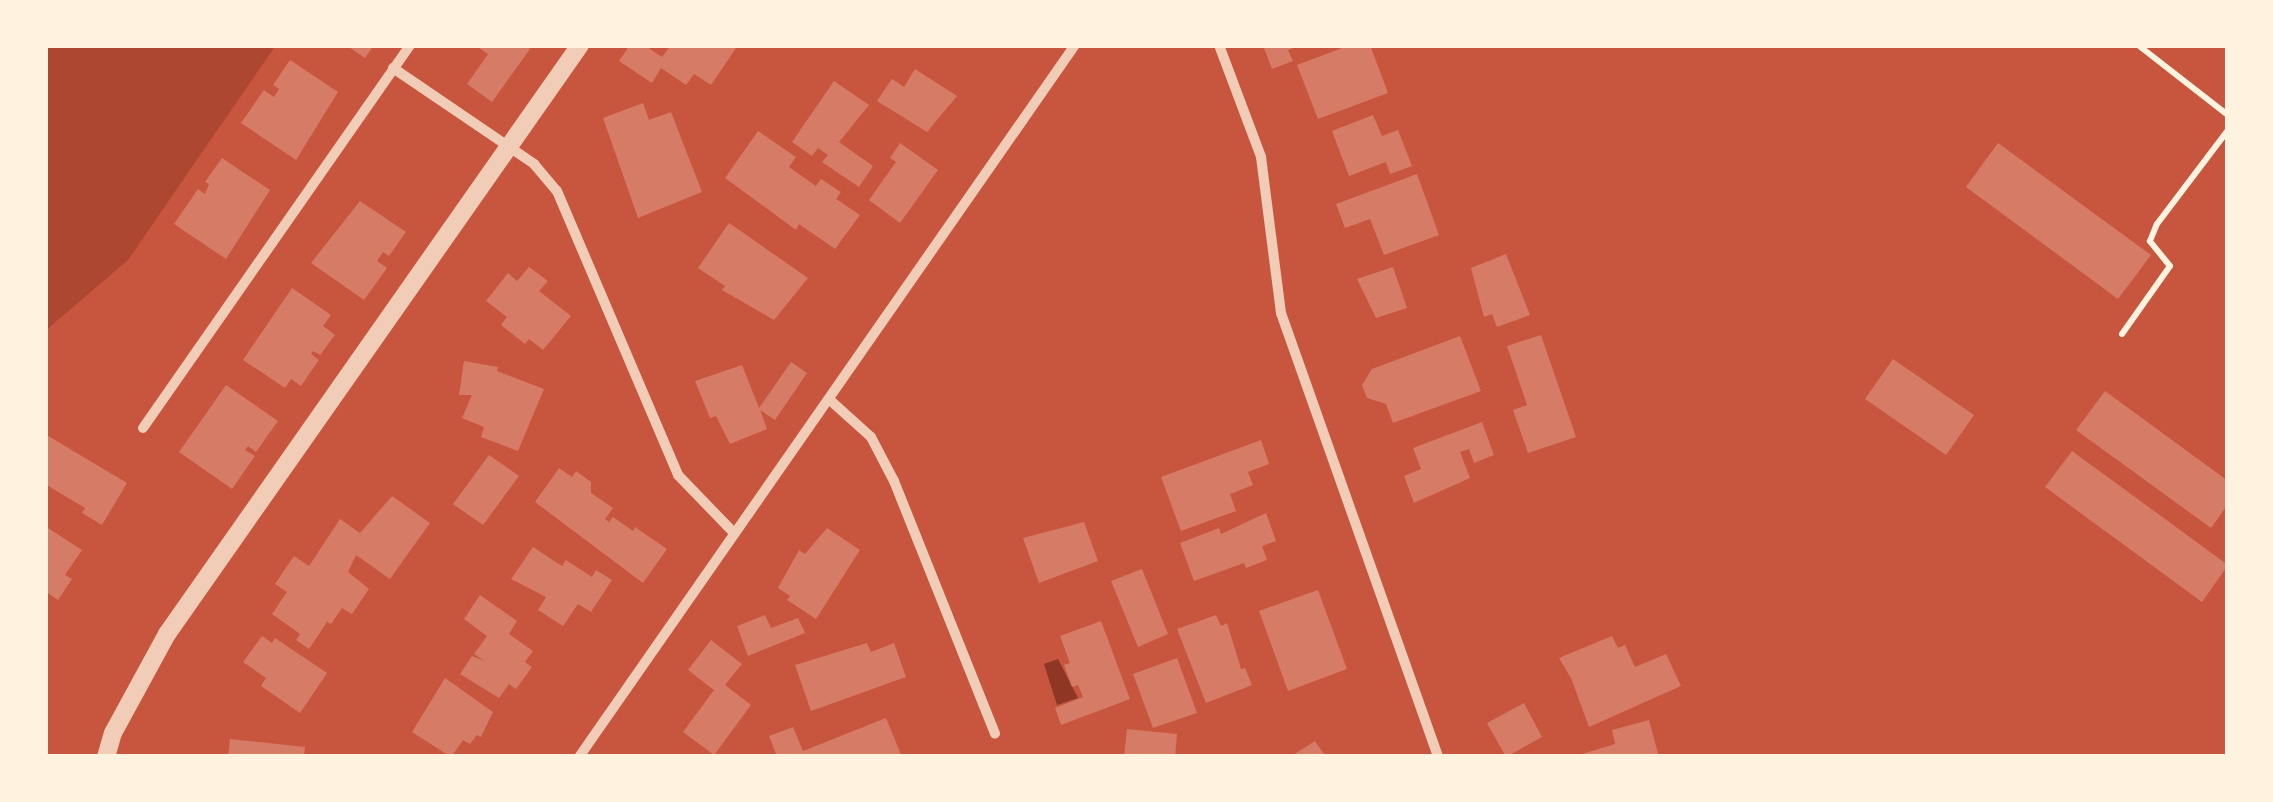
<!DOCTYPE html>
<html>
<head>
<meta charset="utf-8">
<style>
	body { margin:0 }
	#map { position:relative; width:2273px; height:802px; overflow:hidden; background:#c8553d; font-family:"DM Sans",sans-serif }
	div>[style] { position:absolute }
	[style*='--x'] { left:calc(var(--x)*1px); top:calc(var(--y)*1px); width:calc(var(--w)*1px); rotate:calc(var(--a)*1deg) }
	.green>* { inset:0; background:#ae4732 }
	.water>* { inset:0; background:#8f3625 }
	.building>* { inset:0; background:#d67c66 }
	.path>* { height:6px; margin:-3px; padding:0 3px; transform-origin:3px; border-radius:3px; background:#fff3e0 }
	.minor>* { height:10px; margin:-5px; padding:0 5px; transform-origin:5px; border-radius:5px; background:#f1ccb7 }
	.tertiary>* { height:18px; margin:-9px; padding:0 9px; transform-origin:9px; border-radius:9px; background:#f1ccb7 }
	span { translate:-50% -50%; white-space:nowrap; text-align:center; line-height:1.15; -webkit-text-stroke:9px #fff3e0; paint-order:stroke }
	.frame { position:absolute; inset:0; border:48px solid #fff3e0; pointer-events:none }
</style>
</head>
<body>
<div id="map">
	<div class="green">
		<i style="clip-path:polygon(45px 45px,276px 45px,128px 260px,45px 331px)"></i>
	</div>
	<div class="water">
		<i style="clip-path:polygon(1058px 659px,1078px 698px,1057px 705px,1044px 664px)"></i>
	</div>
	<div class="building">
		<i style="clip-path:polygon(346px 45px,374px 45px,365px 58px)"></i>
		<i style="clip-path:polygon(475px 45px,524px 45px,530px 49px,492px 102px,467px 84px,488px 54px)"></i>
		<i style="clip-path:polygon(630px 45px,644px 45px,662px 57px,671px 45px,736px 48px,711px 85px,694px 74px,686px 85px,661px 68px,652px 83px,619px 61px)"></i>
		<i style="clip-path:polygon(1272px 45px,1301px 45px,1288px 50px,1293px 61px,1272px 69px,1264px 48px)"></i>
		<i style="clip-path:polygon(1350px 45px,1370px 45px,1388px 93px,1318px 119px,1297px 65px)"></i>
		<i style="clip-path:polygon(290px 60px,338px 92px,296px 160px,241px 123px,264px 90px,274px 97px,279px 89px,273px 85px)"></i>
		<i style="clip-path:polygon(915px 69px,957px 96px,927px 132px,877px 101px,892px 79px,904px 87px)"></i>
		<i style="clip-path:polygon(834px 81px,869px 105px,839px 142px,873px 166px,859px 187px,822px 162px,828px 155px,818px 148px,812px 156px,792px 142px)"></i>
		<i style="clip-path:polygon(643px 103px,649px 120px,671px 112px,702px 192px,638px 218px,603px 118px)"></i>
		<i style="clip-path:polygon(1373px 115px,1382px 136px,1398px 130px,1412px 166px,1390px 174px,1386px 162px,1349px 176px,1332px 131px)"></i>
		<i style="clip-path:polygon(758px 131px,796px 157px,789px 167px,816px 186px,821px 179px,841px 192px,836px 199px,860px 215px,835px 249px,799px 224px,796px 230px,725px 178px)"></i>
		<i style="clip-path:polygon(900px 143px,938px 170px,900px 223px,869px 200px,896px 162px,890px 158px)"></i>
		<i style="clip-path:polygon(1998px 143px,2151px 255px,2118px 299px,1966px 187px)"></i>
		<i style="clip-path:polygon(222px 158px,270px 190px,226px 259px,174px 224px,198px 189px,205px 194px,209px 184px,205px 182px)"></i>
		<i style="clip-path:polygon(1417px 174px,1439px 235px,1384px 255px,1370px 219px,1345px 228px,1336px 204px)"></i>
		<i style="clip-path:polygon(360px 201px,406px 232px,389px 256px,383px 252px,377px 261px,387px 268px,364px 300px,311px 263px)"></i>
		<i style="clip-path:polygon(729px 223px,808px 278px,774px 320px,722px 290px,725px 286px,698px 268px)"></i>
		<i style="clip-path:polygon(1506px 254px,1530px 315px,1497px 327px,1492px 314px,1484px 317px,1471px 268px)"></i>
		<i style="clip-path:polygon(529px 267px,548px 281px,539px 291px,571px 316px,543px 350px,529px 339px,525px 344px,501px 325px,507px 317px,486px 301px,508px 273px,517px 281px)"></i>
		<i style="clip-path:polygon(1393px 267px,1407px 308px,1376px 318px,1357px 279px)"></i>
		<i style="clip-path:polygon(292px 288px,331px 315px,323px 326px,335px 335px,320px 355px,313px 351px,311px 354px,319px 360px,301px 386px,291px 379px,285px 388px,243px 360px)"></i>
		<i style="clip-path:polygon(1541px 335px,1576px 437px,1528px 453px,1513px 410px,1527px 405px,1507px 346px)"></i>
		<i style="clip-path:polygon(1460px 336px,1481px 391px,1393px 423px,1386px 404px,1367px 398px,1362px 385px,1372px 369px)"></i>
		<i style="clip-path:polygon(1893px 359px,1974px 415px,1946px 455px,1865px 399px)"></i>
		<i style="clip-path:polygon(464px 361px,498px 367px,497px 371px,544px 389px,518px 451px,481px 437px,484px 427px,462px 418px,472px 395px,459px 395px)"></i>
		<i style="clip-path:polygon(791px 362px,807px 373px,775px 420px,760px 410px,767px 429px,730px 444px,716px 416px,710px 418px,695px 381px,742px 365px,759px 408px)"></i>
		<i style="clip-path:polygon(226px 385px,278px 421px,256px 452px,248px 446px,245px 450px,255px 456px,232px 489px,179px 452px)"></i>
		<i style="clip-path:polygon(2105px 391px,2228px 481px,2228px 504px,2211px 528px,2076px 430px)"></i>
		<i style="clip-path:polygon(1482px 422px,1494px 455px,1474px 463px,1469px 449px,1460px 452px,1470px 478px,1414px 503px,1404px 476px,1421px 469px,1413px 448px)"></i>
		<i style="clip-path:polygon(45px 434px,127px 483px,102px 525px,82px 513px,85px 508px,45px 484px)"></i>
		<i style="clip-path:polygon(1261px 440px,1269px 464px,1248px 472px,1253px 485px,1230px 494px,1236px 511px,1181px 531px,1161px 477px)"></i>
		<i style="clip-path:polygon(2072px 451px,2228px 565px,2202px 602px,2045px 487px)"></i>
		<i style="clip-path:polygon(489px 455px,519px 476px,483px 525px,453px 504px)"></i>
		<i style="clip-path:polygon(559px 468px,572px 477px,576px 471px,591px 482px,591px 493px,613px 508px,605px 519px,609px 522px,613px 517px,633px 531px,635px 527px,667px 549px,643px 583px,535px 502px)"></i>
		<i style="clip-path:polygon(392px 496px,430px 523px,390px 579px,356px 555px,348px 572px,369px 589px,352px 614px,342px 608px,331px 624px,327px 622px,309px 649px,296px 640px,300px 634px,272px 614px,287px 592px,275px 584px,294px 556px,309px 566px,340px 519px,360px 533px)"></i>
		<i style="clip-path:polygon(1266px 513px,1276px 541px,1262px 546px,1267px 560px,1246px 568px,1244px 563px,1194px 581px,1180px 543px,1219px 528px,1221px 534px)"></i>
		<i style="clip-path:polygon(1084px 522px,1098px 561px,1039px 583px,1023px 538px)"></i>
		<i style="clip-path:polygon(45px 526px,82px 550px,65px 575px,72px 579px,58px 600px,45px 591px)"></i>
		<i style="clip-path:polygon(827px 528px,860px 550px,816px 619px,787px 600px,790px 596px,778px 588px,799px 550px,805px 554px)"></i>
		<i style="clip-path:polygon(533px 547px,562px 566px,566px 560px,592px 577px,596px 570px,612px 580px,591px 612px,578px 604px,563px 626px,538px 610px,546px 597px,511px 579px)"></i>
		<i style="clip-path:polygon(1142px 569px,1168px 634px,1138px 647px,1111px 581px)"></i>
		<i style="clip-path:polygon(1318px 590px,1347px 669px,1288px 691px,1259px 611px)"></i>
		<i style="clip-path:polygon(480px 595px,517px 621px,509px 634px,533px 651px,525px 662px,532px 667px,516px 689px,509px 684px,499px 698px,460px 674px,472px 656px,485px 661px,474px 654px,487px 636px,464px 619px)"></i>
		<i style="clip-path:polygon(765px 615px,771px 628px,798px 618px,805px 633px,748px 656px,737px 626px)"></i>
		<i style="clip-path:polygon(1216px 615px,1221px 626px,1227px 623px,1241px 669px,1245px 668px,1252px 685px,1206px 703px,1177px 629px)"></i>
		<i style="clip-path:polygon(1101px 621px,1130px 699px,1061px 725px,1055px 708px,1083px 697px,1078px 685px,1072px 687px,1064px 665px,1070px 663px,1060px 636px)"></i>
		<i style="clip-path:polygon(262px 636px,272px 643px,275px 638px,327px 673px,300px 713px,261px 686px,266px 678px,243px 662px)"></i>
		<i style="clip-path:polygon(1612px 636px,1618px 648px,1625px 645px,1635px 667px,1666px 654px,1681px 686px,1589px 727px,1571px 678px,1559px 658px)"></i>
		<i style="clip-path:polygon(711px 640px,742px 664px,725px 685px,751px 705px,714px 755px,683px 732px,714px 690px,688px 670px)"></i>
		<i style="clip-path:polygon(867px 643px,871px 652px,894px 643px,906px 677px,811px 711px,795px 665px)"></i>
		<i style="clip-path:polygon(1177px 658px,1197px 713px,1153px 728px,1133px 674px)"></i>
		<i style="clip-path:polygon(445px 678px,493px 712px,481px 737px,477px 735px,470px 744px,463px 740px,451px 757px,412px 732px)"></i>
		<i style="clip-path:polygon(1524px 703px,1542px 737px,1506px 757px,1487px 723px)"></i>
		<i style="clip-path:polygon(886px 718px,902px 757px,777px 757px,769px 736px,793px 727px,803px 751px)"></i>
		<i style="clip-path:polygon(1649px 720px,1659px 757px,1572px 757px,1615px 744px,1612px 730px)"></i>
		<i style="clip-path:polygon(1127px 729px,1177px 734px,1175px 757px,1124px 757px)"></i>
		<i style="clip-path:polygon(230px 739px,305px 747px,304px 757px,228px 757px)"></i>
		<i style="clip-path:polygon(1315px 741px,1326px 757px,1290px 757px)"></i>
	</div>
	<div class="path">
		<i style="--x:2138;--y:45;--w:114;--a:37.9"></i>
		<i style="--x:2122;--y:334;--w:83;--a:-54.8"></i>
		<i style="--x:2170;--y:266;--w:32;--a:-129"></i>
		<i style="--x:2150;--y:241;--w:18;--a:-68"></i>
		<i style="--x:2157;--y:224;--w:118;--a:-52.9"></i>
	</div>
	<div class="minor">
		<i style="--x:1219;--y:45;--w:120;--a:69.4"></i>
		<i style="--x:1261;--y:157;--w:157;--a:82.7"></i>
		<i style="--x:1281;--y:313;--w:471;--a:70.5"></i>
		<i style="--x:393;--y:68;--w:171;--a:34.2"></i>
		<i style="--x:534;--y:164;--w:35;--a:50"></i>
		<i style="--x:557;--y:191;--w:309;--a:66.9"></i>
		<i style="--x:678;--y:475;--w:81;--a:46"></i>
		<i style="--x:831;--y:401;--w:54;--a:42"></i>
		<i style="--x:871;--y:437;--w:50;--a:62.4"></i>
		<i style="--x:894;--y:481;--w:272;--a:68.2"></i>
		<i style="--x:143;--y:428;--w:467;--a:-55.1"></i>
		<i style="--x:579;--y:757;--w:868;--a:-55.14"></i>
	</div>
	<div class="tertiary">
		<i style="--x:106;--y:757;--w:25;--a:-74"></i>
		<i style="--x:113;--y:733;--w:113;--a:-61.4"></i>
		<i style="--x:167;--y:634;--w:719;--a:-54.96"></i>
	</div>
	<div class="frame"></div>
</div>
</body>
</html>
